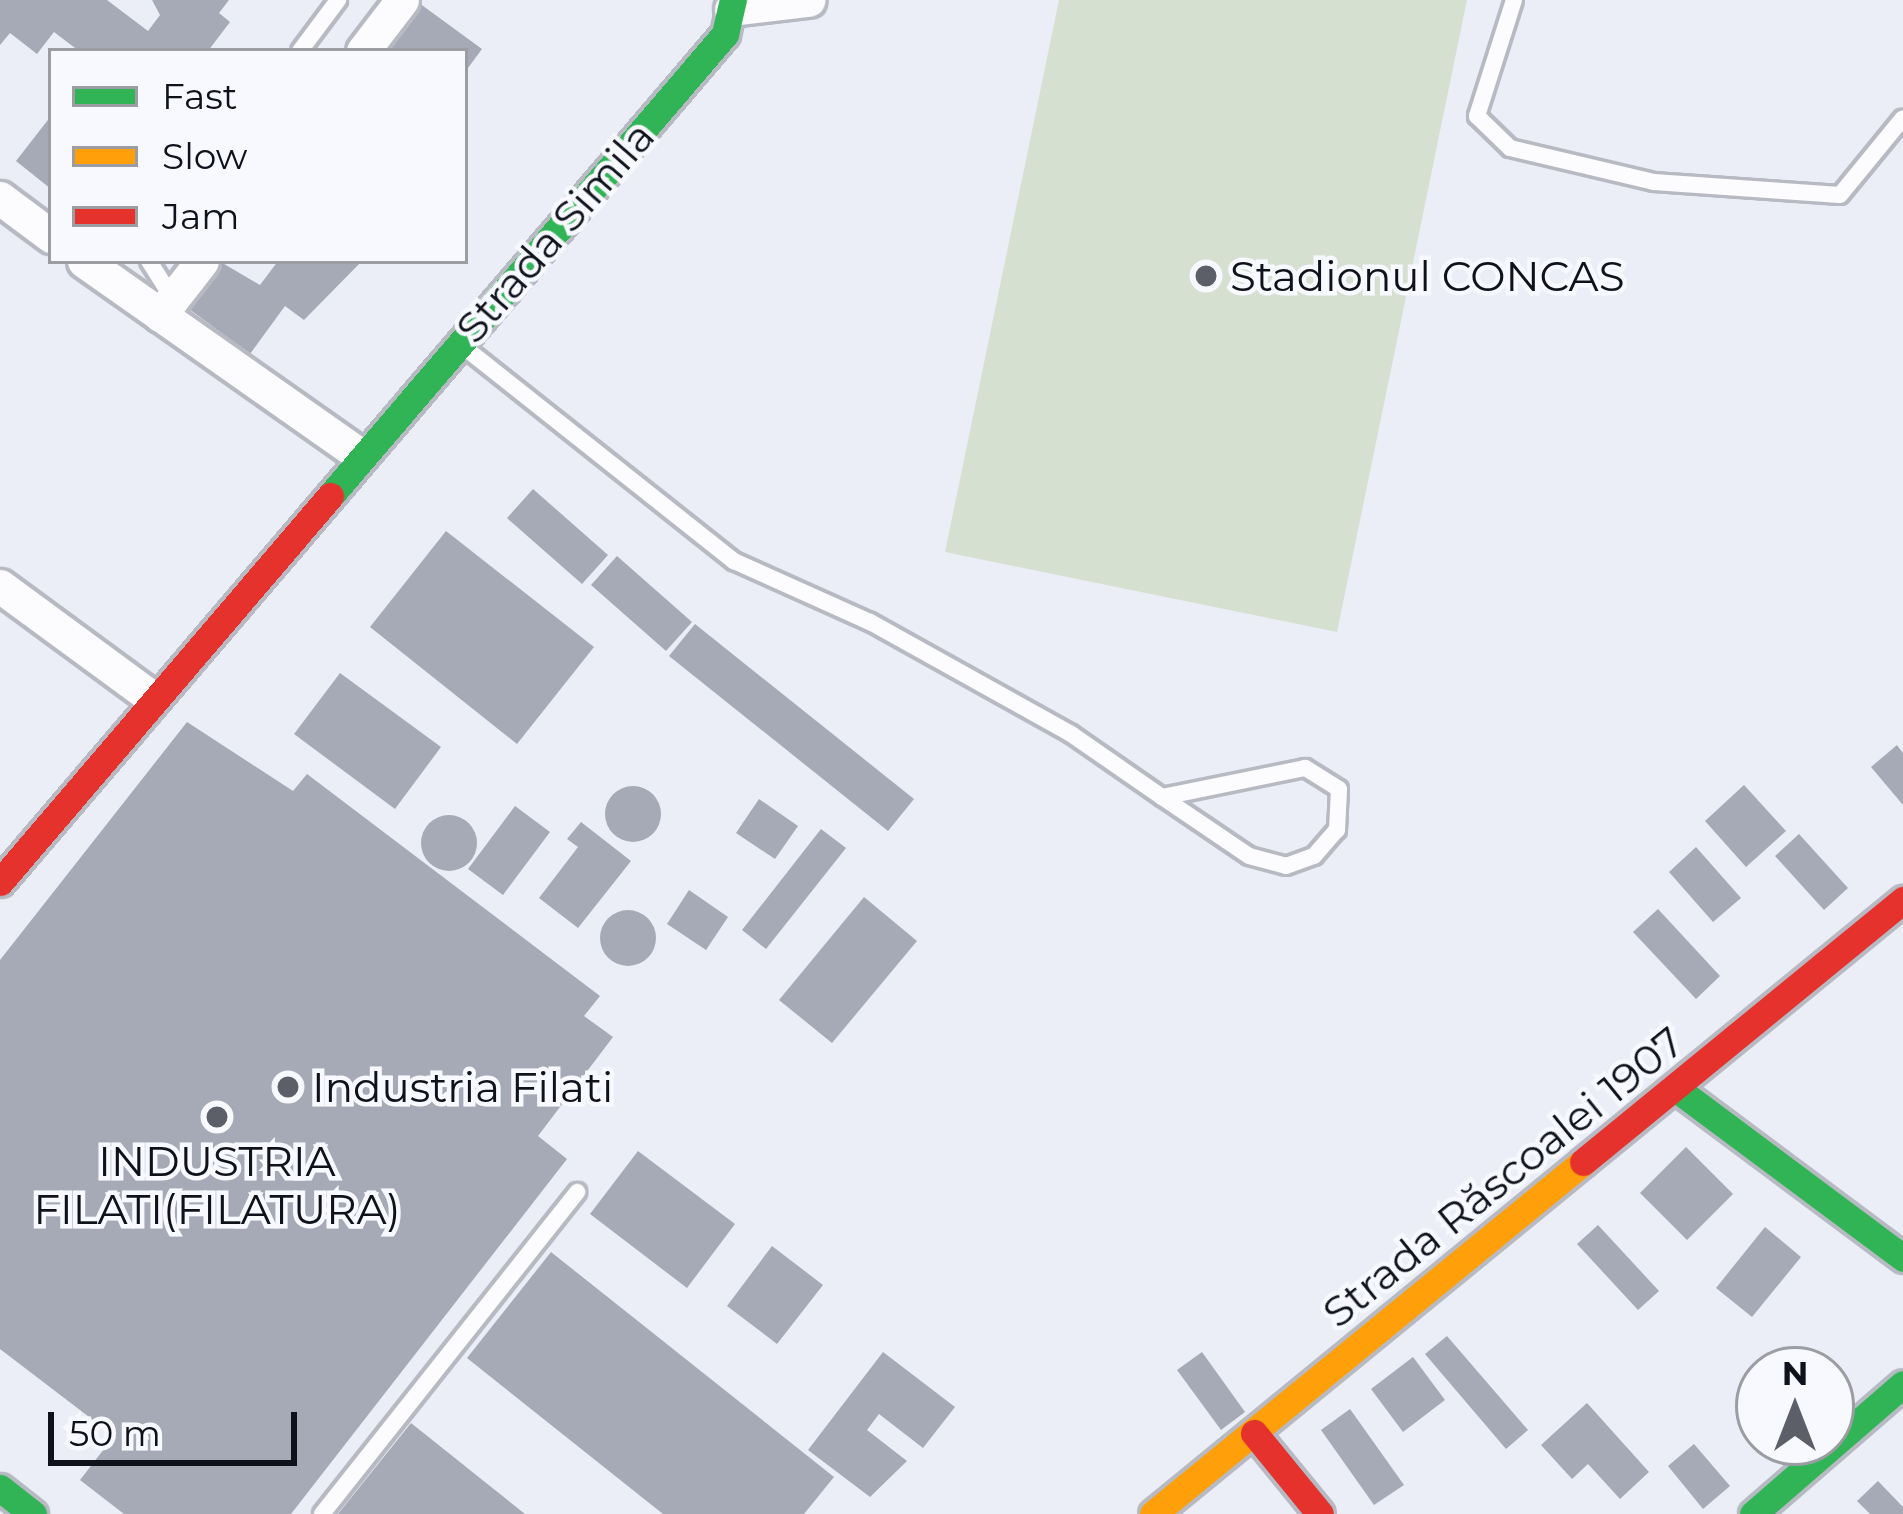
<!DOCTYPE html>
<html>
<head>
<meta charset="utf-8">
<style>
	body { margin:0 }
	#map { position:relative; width:1903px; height:1514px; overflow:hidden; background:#ebeef6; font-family:Montserrat,sans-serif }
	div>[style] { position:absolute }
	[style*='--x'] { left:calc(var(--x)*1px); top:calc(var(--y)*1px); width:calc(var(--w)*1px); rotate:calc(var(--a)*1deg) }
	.green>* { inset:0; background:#d5e0d1 }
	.building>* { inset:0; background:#a6aab6 }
	.round { border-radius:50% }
	.roads { filter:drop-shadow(3px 0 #b7bac2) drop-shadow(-3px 0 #b7bac2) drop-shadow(0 3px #b7bac2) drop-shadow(0 -3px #b7bac2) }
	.lane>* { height:16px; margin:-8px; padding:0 8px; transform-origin:8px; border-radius:8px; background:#fcfcfe }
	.street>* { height:33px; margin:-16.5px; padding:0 16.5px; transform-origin:16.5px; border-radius:16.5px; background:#fcfcfe }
	.fast>* { height:27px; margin:-13.5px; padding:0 13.5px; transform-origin:13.5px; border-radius:13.5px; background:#30b455 }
	.slow>* { height:27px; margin:-13.5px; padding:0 13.5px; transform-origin:13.5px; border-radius:13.5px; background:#ff9f0a }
	.jam>* { height:27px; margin:-13.5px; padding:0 13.5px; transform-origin:13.5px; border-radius:13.5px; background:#e5322d }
	.dots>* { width:33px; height:33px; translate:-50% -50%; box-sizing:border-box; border:6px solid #f7f9fe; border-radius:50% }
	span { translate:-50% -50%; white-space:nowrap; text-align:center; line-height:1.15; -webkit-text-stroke:9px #f7f9fe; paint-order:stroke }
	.street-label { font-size:42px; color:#10121b }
	.poi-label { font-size:42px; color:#10121b }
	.left { translate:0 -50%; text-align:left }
	.legend { position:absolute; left:48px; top:48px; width:420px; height:216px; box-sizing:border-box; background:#f7f9fe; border:3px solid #9b9da3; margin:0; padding:15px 21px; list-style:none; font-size:36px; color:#10121b }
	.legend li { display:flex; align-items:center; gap:24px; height:60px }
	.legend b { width:60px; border:3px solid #9b9da3 }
	.north { position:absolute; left:1735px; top:1346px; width:120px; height:120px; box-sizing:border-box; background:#f7f9fe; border:3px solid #9b9da3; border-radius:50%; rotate:0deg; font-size:33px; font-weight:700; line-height:48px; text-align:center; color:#10121b }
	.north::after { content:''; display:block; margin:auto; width:42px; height:54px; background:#5d5f68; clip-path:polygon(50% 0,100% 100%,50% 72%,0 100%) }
	.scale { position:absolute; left:48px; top:1412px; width:249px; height:54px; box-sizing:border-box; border:6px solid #10121b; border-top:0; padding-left:15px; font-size:36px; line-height:42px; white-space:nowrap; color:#10121b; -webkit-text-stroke:9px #f7f9fe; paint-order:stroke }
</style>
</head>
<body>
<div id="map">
	<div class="green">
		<i style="clip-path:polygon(1059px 0,1467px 0,1337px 632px,945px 552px)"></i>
	</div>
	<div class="building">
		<i style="clip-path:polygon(0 0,107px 0,148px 31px,160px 15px,152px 0,229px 0,219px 13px,230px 22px,208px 51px,79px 51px,54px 32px,37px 54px,10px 33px,0 45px)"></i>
		<i style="clip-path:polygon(419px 3px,482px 49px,465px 72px,465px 51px,383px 51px)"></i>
		<i style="clip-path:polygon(51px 116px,51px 189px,16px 161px)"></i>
		<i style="clip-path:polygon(219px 261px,260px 285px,278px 261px,362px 261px,304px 320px,285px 306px,250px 354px,185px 306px)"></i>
		<i style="clip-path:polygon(533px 489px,608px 555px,582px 584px,507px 518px)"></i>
		<i style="clip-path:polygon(446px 531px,594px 647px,517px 744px,370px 627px)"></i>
		<i style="clip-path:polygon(617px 556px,692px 622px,666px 651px,591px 585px)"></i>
		<i style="clip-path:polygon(695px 624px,914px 799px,888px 831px,669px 656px)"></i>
		<i style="clip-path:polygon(340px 673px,441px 747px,395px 809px,294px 734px)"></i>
		<i style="clip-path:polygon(187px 722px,293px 791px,307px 774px,600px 996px,584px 1016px,613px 1037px,538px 1136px,567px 1159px,291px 1514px,124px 1514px,80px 1480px,114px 1436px,0 1349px,0 960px)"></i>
		<i style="clip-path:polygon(1897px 745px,1903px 753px,1903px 805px,1871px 767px)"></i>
		<i style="clip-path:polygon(1744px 785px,1786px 831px,1746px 867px,1705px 821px)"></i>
		<i class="round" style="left:605px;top:786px;width:56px;height:56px"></i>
		<i style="clip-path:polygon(759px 799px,798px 826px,775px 859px,736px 833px)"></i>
		<i style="clip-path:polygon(515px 806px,550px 832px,503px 895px,468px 869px)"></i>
		<i class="round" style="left:421px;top:815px;width:56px;height:56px"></i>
		<i style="clip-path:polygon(581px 822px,631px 861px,578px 928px,539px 898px,578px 847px,567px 839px)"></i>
		<i style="clip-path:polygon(821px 829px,846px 848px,766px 949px,742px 930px)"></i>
		<i style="clip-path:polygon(1799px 834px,1848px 888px,1824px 910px,1775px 856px)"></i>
		<i style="clip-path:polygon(1696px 847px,1741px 898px,1713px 922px,1669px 872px)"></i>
		<i style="clip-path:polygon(689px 890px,728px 917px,706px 950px,667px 924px)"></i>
		<i style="clip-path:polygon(864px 897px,917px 941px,832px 1043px,779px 1000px)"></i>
		<i style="clip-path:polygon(1658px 909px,1720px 976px,1696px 999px,1633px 932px)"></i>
		<i class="round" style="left:600px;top:910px;width:56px;height:56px"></i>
		<i style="clip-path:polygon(1686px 1147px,1733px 1194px,1687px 1240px,1640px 1193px)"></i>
		<i style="clip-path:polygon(638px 1151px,735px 1224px,687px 1288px,590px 1214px)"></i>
		<i style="clip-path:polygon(1598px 1225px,1659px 1291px,1638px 1310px,1577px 1244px)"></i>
		<i style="clip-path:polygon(1765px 1227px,1801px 1257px,1752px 1317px,1716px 1288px)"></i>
		<i style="clip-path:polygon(772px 1246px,823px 1285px,777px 1344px,727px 1306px)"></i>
		<i style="clip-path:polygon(551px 1252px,834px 1477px,804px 1514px,663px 1514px,467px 1358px)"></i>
		<i style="clip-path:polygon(1447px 1336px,1528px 1430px,1506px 1449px,1425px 1354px)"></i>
		<i style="clip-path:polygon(883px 1352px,955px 1407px,923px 1448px,879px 1414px,867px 1430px,907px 1461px,870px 1497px,808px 1450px)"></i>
		<i style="clip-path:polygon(1202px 1352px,1245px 1412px,1221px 1430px,1177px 1370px)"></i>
		<i style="clip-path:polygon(1413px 1357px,1445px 1400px,1403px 1432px,1371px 1389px)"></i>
		<i style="clip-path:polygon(1587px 1403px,1649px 1472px,1620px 1499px,1588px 1464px,1572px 1479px,1541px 1445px)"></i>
		<i style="clip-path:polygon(1350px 1409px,1404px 1485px,1374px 1505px,1321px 1430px)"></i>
		<i style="clip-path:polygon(411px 1423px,525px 1514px,338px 1514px)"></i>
		<i style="clip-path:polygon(1694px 1444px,1730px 1486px,1703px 1509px,1668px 1466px)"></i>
		<i style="clip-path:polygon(1878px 1481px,1903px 1507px,1903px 1514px,1870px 1514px,1857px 1501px)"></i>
	</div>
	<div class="roads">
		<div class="lane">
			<i style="--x:1514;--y:0;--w:122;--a:107.7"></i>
			<i style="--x:1477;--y:116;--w:46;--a:44.1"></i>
			<i style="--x:1510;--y:148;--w:148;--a:13.3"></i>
			<i style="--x:1654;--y:182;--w:186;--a:4"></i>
			<i style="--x:1840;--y:195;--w:99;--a:-50.7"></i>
			<i style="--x:300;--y:51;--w:64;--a:-53.3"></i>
			<i style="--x:149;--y:261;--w:45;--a:57.7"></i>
			<i style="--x:460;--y:344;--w:350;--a:38.4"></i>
			<i style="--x:734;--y:561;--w:149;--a:24.2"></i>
			<i style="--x:870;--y:622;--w:230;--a:29.1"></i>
			<i style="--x:1071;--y:734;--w:111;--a:34.7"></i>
			<i style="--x:1162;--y:797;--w:105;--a:34.1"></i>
			<i style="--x:1249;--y:856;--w:38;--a:15"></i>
			<i style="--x:1286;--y:866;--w:30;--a:-20"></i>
			<i style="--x:1314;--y:856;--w:35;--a:-49"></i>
			<i style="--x:1337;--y:830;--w:41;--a:-87.2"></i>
			<i style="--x:1339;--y:789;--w:40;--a:-148"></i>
			<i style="--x:1305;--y:768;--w:146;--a:168.5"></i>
			<i style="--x:322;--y:1514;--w:411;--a:-51.6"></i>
		</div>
		<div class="street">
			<i style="--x:731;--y:9;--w:78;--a:-6.7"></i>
			<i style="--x:363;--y:51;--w:64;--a:-52.6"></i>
			<i style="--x:0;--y:198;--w:64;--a:36.7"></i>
			<i style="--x:84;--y:261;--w:336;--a:35.1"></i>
			<i style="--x:160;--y:315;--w:68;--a:-52.1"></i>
			<i style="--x:0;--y:586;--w:187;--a:36.3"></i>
		</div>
		<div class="fast">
			<i style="--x:330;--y:496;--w:608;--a:-49.47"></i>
			<i style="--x:725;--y:34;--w:35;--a:-77"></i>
			<i style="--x:1678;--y:1090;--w:281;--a:36.7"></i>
			<i style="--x:0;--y:1488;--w:42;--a:38.2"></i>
			<i style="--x:1753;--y:1514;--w:198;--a:-40.9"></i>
		</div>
		<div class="slow">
			<i style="--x:1153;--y:1514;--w:556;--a:-39.3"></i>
		</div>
		<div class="jam">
			<i style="--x:0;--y:882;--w:508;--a:-49.47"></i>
			<i style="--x:1583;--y:1162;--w:414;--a:-39.3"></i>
			<i style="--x:1254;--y:1433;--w:104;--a:50.8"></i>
		</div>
	</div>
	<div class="dots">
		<i style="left:1206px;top:276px;background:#5d5f68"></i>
		<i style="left:288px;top:1087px;background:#5d5f68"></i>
		<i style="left:217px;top:1117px;background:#5d5f68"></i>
	</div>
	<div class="street-label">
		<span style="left:555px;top:232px;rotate:-49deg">Strada Simila</span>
		<span style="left:1503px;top:1177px;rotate:-39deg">Strada Răscoalei 1907</span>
	</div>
	<div class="poi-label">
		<span class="left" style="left:1230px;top:276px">Stadionul CONCAS</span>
		<span class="left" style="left:312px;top:1087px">Industria Filati</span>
		<span style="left:217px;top:1185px">INDUSTRIA<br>FILATI(FILATURA)</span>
	</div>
	<ul class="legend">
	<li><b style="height:15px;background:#30b455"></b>Fast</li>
	<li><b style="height:15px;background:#ff9f0a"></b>Slow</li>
	<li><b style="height:15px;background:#e5322d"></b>Jam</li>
	</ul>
	<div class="north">N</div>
	<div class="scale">50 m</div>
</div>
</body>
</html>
